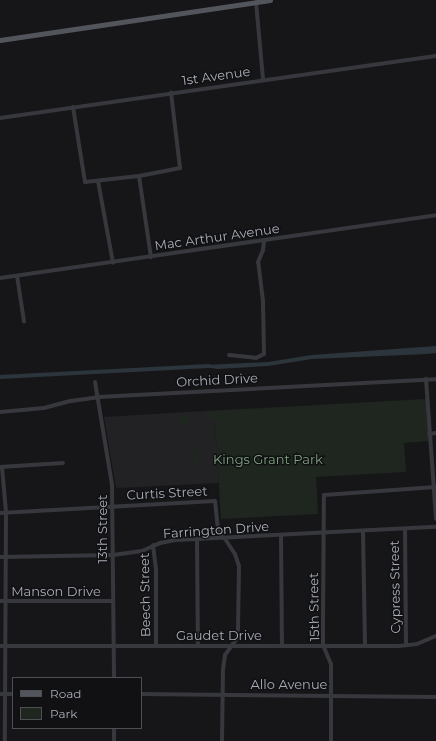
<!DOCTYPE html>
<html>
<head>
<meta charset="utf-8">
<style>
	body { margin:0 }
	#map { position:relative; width:436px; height:741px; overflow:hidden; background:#161618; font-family:Montserrat,sans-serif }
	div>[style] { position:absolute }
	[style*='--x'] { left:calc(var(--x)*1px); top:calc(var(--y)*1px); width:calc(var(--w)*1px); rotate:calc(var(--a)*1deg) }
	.built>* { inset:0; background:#222225 }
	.green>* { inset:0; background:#1e261f }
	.round { border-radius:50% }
	.water>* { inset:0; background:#2c353c }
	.canal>* { height:4px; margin:-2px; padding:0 2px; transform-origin:2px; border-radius:2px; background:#2c353c }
	.minor>* { height:4px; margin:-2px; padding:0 2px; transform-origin:2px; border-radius:2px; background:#37383d }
	.major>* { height:5px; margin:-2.5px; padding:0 2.5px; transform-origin:2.5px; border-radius:2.5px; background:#53555c }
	span { translate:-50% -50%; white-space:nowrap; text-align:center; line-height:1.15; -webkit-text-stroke:3px #111113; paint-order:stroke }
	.street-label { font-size:13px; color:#a8adb8 }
	.park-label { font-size:13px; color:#7fa381 }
	.legend { position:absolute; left:12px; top:677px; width:130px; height:52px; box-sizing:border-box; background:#111113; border:1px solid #4d4f55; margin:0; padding:5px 7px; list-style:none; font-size:12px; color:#a8adb8 }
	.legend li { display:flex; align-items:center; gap:8px; height:20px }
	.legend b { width:20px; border:1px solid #4d4f55 }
</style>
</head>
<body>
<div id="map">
	<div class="built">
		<i style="clip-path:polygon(206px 411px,206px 416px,215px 423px,219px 483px,116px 488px,104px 417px)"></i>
	</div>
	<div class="green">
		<i style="clip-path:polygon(426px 399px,429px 441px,404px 443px,406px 472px,316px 477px,318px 514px,221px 519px,215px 423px,206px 416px,206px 411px)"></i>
		<i class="round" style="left:178px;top:415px;width:10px;height:10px"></i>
		<i style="clip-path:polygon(192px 449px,197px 449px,198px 465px,194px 465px)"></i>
	</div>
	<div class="water">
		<i style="clip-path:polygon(436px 346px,436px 353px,427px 354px,312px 359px,268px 366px,218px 369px,205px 367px,205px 365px,268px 362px,312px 355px)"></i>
	</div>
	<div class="canal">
		<i style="--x:0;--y:377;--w:209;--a:-3"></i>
	</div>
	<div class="minor">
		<i style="--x:256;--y:2;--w:77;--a:84.8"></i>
		<i style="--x:73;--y:107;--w:76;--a:80.9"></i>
		<i style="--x:85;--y:182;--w:54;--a:-6.3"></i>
		<i style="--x:139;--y:176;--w:42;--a:-11"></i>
		<i style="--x:180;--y:168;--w:76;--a:-96.8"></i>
		<i style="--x:0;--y:118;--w:440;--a:-8.1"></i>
		<i style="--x:139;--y:176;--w:82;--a:81.6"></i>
		<i style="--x:98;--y:181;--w:83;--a:79.6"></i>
		<i style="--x:17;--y:276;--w:46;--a:81.2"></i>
		<i style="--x:0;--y:278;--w:441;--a:-8.2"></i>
		<i style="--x:229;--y:355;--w:27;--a:6"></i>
		<i style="--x:256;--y:358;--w:9;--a:-27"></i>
		<i style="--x:264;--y:354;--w:53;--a:-91.1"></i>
		<i style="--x:263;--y:301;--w:39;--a:-97"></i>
		<i style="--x:258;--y:262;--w:13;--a:-67"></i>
		<i style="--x:263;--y:250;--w:9;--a:-84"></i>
		<i style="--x:426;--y:379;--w:140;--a:85.9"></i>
		<i style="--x:95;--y:382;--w:104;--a:80.6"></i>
		<i style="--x:112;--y:485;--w:193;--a:89.4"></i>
		<i style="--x:0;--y:412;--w:44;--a:-5.2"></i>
		<i style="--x:44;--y:408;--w:28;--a:-15"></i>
		<i style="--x:71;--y:401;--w:27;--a:-8"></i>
		<i style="--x:98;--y:397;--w:338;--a:-3"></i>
		<i style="--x:429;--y:434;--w:7;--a:-8"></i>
		<i style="--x:0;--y:467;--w:63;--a:-3.6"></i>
		<i style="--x:2;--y:467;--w:45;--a:84.9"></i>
		<i style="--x:6;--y:512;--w:229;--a:90.3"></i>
		<i style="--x:0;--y:513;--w:215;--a:-3.2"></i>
		<i style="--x:215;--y:501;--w:27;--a:84"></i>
		<i style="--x:218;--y:528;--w:31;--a:57"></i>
		<i style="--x:235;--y:554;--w:13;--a:72"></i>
		<i style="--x:239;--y:566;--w:63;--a:90.9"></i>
		<i style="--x:238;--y:629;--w:9;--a:96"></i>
		<i style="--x:237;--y:638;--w:21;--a:125"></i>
		<i style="--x:225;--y:655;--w:14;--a:98"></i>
		<i style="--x:223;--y:669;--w:72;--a:90.8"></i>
		<i style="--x:405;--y:529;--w:116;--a:89.5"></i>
		<i style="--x:363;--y:531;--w:114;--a:89"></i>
		<i style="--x:281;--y:535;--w:110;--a:89.5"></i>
		<i style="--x:197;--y:540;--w:105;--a:89.5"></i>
		<i style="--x:153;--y:545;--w:25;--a:83"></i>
		<i style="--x:156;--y:570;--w:75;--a:90"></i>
		<i style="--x:0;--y:557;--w:113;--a:-1"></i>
		<i style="--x:113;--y:555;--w:29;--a:-8"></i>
		<i style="--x:142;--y:551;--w:20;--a:-24"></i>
		<i style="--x:160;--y:543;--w:16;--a:-11"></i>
		<i style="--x:176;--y:540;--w:260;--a:-2.9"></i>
		<i style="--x:0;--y:601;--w:113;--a:0"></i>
		<i style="--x:0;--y:646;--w:399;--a:0"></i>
		<i style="--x:399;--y:646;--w:18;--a:-6"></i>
		<i style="--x:417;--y:644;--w:21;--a:-23"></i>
		<i style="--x:0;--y:694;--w:13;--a:0"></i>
		<i style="--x:141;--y:694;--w:295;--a:0.6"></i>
		<i style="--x:114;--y:741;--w:13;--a:-90"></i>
		<i style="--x:331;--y:741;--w:77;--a:-90"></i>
		<i style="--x:331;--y:664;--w:21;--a:-113"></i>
		<i style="--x:323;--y:645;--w:22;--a:-90"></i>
		<i style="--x:323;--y:623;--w:128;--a:-89.6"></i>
		<i style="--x:324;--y:495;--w:112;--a:-4.1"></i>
	</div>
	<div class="major">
		<i style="--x:0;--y:40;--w:273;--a:-8.4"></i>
	</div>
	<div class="street-label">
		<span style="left:216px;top:76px;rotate:-8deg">1st Avenue</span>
		<span style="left:217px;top:237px;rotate:-8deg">Mac Arthur Avenue</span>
		<span style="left:217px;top:380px;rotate:-3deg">Orchid Drive</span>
		<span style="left:167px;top:493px;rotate:-3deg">Curtis Street</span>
		<span style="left:102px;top:529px;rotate:-90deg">13th Street</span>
		<span style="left:216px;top:530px;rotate:-4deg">Farrington Drive</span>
		<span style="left:395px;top:587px;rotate:-91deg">Cypress Street</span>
		<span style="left:56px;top:591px">Manson Drive</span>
		<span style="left:145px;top:595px;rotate:-91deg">Beech Street</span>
		<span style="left:314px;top:607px;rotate:-91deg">15th Street</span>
		<span style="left:219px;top:635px">Gaudet Drive</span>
		<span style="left:289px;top:684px">Allo Avenue</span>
	</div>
	<div class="park-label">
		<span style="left:268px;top:459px">Kings Grant Park</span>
	</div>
	<ul class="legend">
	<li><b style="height:5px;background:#53555c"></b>Road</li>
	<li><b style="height:11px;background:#1e261f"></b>Park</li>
	</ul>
</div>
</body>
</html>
